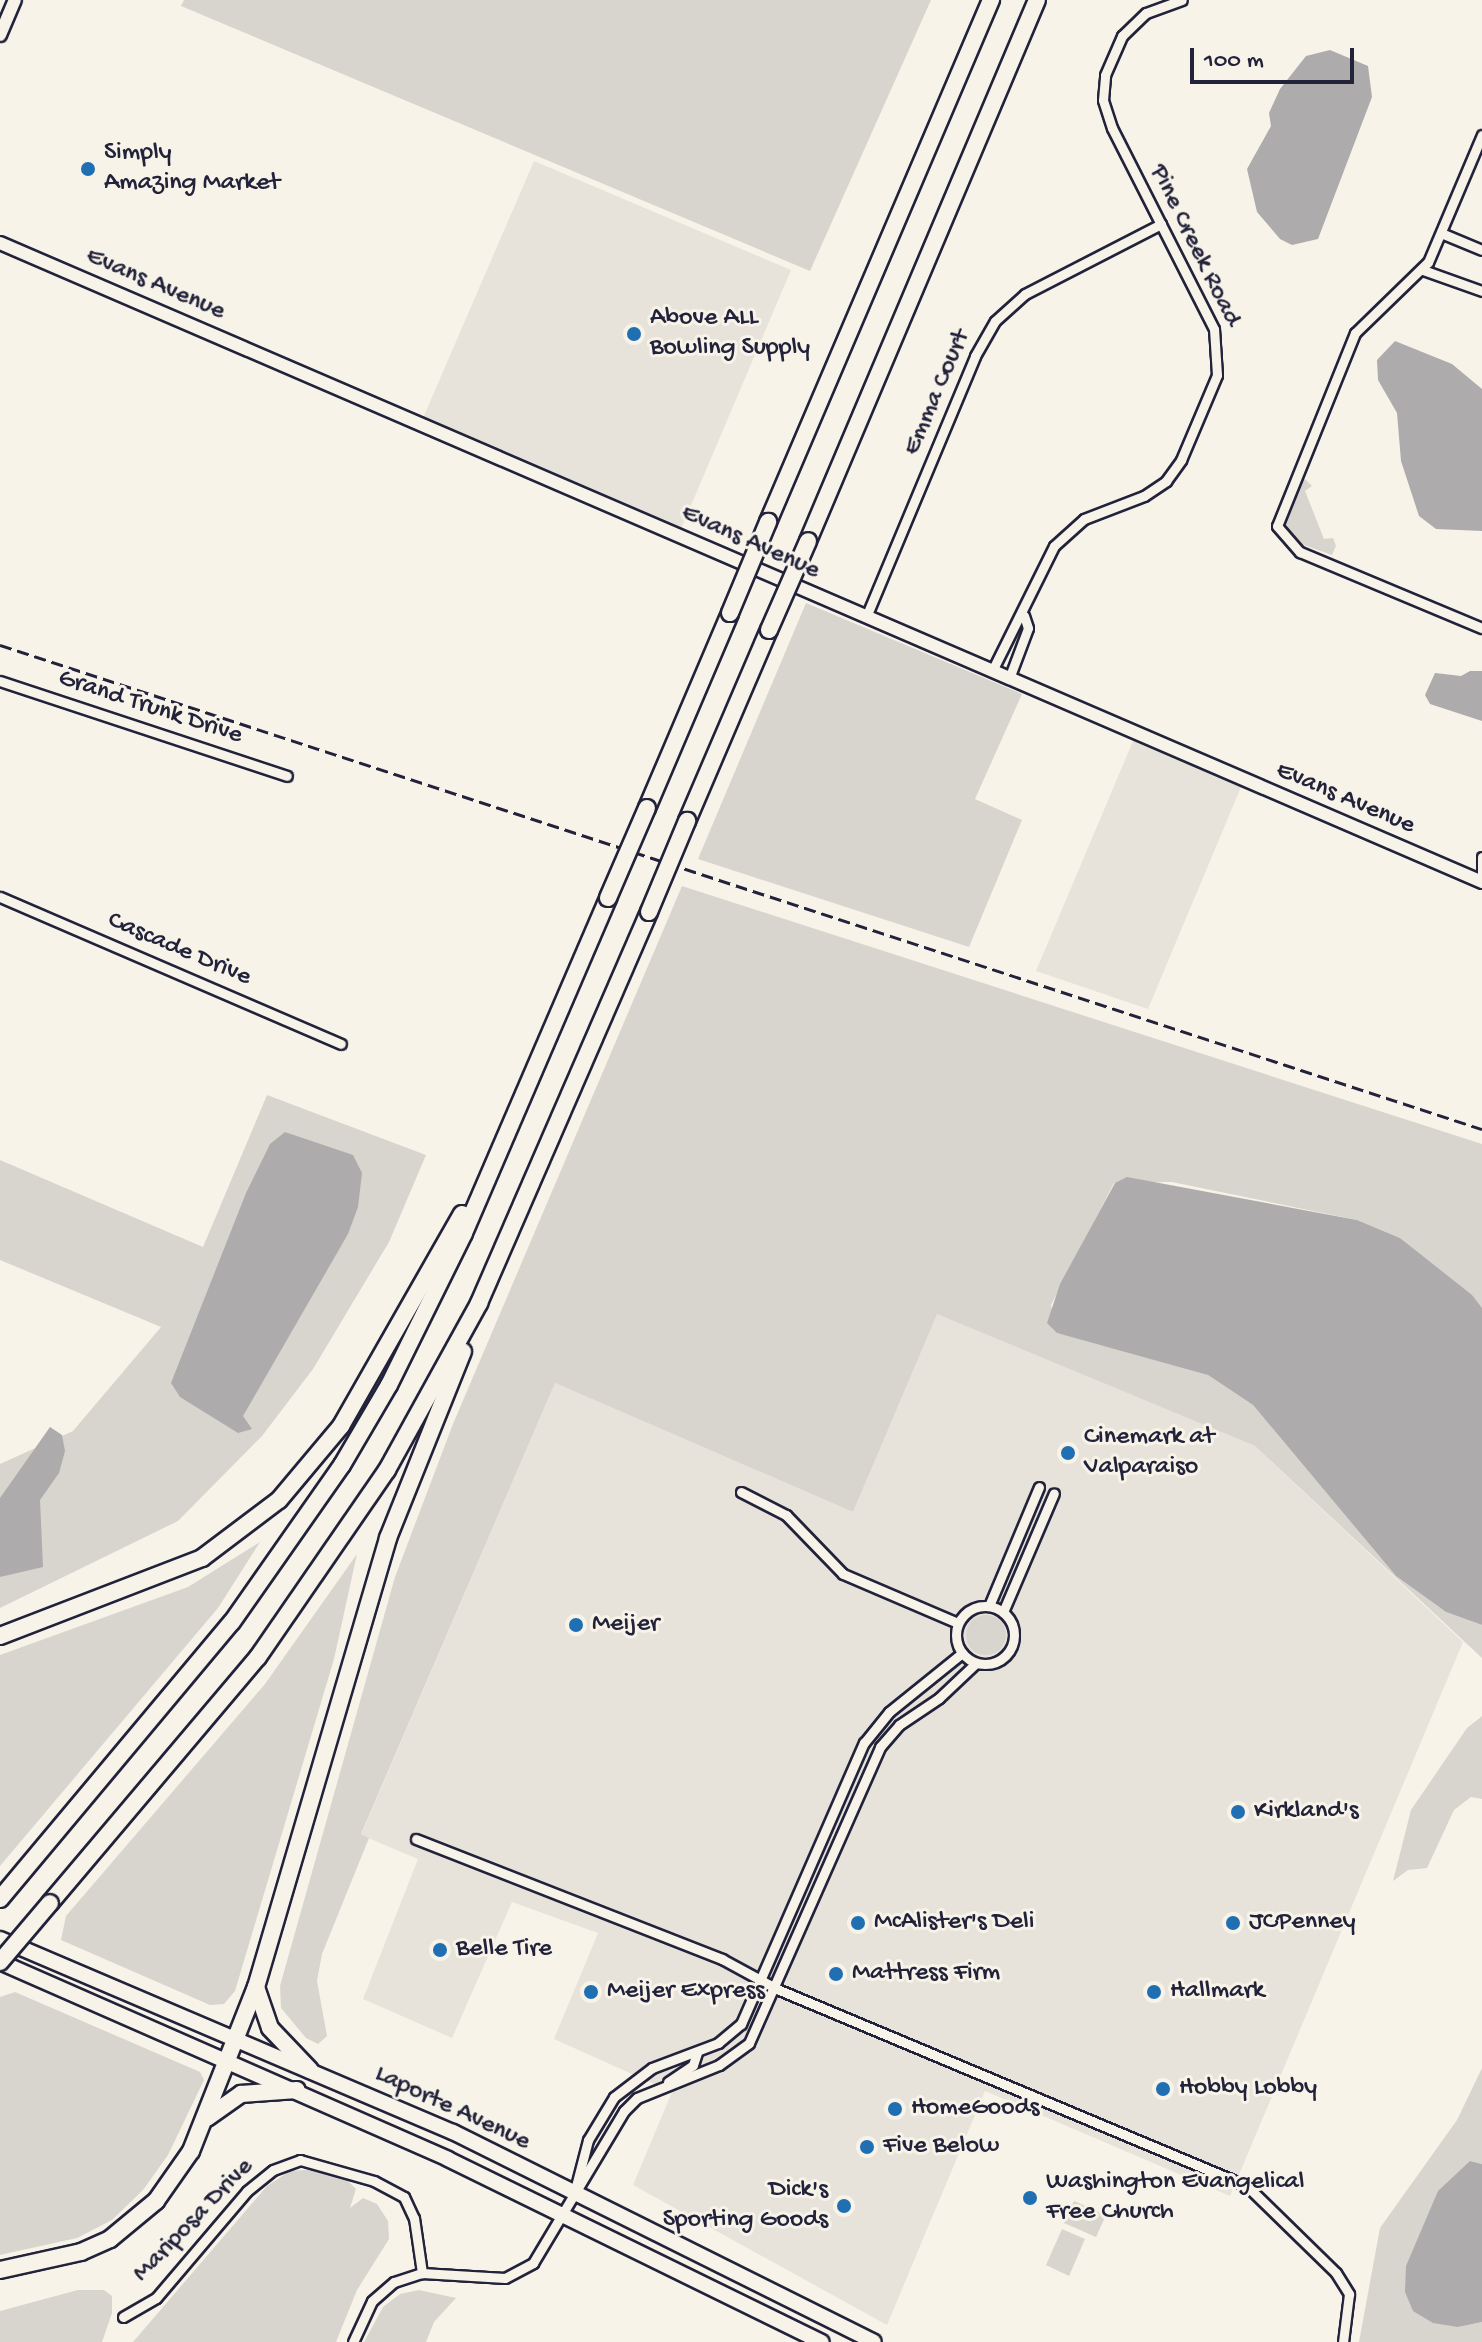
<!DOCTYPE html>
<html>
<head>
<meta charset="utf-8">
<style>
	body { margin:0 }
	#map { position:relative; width:1482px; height:2342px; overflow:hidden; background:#f7f3e8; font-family:"Gochi Hand",sans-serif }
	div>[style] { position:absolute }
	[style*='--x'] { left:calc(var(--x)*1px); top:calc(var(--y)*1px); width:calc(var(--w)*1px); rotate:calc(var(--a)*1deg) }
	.built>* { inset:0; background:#e7e3db }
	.green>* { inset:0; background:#d8d5cf }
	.round { border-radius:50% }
	.water>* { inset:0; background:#aeabad }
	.roads { filter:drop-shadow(2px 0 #22223b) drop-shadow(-2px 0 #22223b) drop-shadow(0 2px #22223b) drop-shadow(0 -2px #22223b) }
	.street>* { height:9px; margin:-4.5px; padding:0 4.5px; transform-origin:4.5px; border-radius:4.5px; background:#f7f3e8 }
	.street>.ring { margin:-4.5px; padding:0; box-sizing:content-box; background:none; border:9px solid #f7f3e8; border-radius:50% }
	.secondary>* { height:12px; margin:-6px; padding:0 6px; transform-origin:6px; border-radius:6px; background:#f7f3e8 }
	.primary>* { height:14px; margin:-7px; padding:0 7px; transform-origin:7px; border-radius:7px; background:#f7f3e8 }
	.highway>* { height:16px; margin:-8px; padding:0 8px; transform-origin:8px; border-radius:8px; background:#f7f3e8 }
	.rail>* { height:3px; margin-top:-1.5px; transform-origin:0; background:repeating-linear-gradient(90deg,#22223b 0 12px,transparent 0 18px) }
	.bridges { filter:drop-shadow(2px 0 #22223b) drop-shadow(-2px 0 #22223b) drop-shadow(0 2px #22223b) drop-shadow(0 -2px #22223b) }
	.highway-bridge>* { height:16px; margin:-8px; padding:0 8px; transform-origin:8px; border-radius:8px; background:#f7f3e8 }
	.dots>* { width:22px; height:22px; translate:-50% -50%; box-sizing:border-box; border:4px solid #f7f3e8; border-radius:50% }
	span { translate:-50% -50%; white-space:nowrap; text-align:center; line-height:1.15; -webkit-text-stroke:6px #f7f3e8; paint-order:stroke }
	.poi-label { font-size:26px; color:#22223b }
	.left { translate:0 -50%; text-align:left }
	.right { translate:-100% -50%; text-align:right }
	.street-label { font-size:26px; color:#22223b }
	.scale { position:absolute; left:1190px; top:48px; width:164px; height:36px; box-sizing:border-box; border:4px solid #22223b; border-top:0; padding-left:10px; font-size:24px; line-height:28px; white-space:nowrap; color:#22223b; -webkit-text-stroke:6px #f7f3e8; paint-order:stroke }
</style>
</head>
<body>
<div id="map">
	<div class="built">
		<i style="clip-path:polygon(534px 161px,791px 270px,681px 529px,423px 418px)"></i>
		<i style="clip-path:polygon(1133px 741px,1241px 787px,1148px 1009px,1036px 971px)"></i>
		<i style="clip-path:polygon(936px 1313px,1255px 1446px,1463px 1642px,1230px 2196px,985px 2091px,887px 2325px,633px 2185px,672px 2092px,554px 2039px,598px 1933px,512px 1902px,452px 2038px,363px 1999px,418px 1859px,361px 1835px,555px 1383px,853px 1512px)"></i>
	</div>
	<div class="green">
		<i style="clip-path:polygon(184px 0,931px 0,810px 271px,181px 6px)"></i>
		<i style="clip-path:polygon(1305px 479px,1312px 486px,1305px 491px,1324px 539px,1333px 538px,1336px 546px,1332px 555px,1295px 542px,1286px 531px,1283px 522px,1298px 481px)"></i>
		<i style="clip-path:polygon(806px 603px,1022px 694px,975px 799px,1022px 820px,969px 947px,698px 859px)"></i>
		<i style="clip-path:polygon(682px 886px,1482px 1144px,1482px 1308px,1400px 1238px,1357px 1220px,1172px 1182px,1114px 1183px,1051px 1305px,1057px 1333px,1168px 1360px,1208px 1375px,1253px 1405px,1396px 1576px,1446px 1612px,1482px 1625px,1482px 1658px,1255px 1446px,937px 1314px,853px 1512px,555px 1383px,361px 1834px,369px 1838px,322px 1954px,317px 1981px,327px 2036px,318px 2044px,306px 2038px,281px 2008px,280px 1986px,395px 1577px,453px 1424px)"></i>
		<i style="clip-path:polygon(267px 1095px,426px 1155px,389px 1242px,313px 1369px,262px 1436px,178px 1521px,0 1608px,0 1464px,73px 1431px,161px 1327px,0 1260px,0 1160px,203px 1247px)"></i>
		<i style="clip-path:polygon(260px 1542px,218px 1608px,0 1866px,0 1655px,188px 1587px)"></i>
		<i style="clip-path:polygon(357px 1554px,334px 1659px,235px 1991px,224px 2004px,210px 2005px,61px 1940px,66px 1916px,265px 1684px)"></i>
		<i class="round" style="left:966px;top:1615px;width:40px;height:40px"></i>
		<i style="clip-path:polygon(1482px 1716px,1482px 1799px,1471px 1797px,1454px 1810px,1427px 1868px,1408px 1870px,1393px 1881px,1411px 1810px,1467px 1728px)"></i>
		<i style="clip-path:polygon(15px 1992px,200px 2072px,204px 2080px,168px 2155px,143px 2190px,112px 2220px,77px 2238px,0 2255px,0 1997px)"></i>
		<i style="clip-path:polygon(1482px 2068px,1482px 2164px,1470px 2161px,1458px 2327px,1482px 2322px,1482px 2342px,1359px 2342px,1380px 2228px,1457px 2120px)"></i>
		<i style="clip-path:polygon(317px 2169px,346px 2179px,356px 2189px,350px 2208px,363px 2198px,377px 2204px,388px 2221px,389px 2239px,357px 2290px,336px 2342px,133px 2342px,267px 2186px,290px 2171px)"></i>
		<i style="clip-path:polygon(1074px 2201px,1106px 2215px,1096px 2237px,1064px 2223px)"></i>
		<i style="clip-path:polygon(1062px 2229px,1085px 2239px,1069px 2276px,1046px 2265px)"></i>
		<i style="clip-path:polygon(78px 2290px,104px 2290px,112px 2296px,112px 2313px,102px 2342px,0 2342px,0 2311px)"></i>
		<i style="clip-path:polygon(419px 2290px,456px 2298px,434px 2322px,426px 2342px,364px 2342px,383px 2307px,400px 2294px)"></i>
	</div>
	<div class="water">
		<i style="clip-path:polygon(1330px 50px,1368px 66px,1372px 97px,1318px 239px,1292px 245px,1280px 239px,1257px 212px,1247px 169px,1271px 126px,1269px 113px,1280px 89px,1306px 56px)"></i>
		<i style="clip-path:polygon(1395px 341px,1452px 364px,1482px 389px,1482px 531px,1436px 529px,1419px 516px,1401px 461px,1397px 413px,1378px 380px,1377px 360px)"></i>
		<i style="clip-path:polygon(1470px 671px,1482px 671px,1482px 721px,1430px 704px,1425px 695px,1435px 673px,1461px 676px)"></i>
		<i style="clip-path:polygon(285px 1132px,353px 1155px,362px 1173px,358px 1207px,348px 1234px,243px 1416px,252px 1429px,238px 1433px,180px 1397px,171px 1383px,246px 1193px,270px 1144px)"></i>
		<i style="clip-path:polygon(1127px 1177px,1357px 1220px,1400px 1238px,1472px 1295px,1482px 1308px,1482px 1625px,1446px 1612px,1396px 1576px,1253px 1405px,1208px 1375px,1057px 1333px,1047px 1323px,1060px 1284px,1115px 1183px)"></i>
		<i style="clip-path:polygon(50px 1427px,62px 1435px,65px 1451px,59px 1473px,40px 1500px,43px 1567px,0 1577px,0 1498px)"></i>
		<i style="clip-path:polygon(1470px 2161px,1482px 2164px,1482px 2322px,1458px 2327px,1433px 2323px,1413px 2311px,1405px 2292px,1406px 2266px,1438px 2191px)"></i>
	</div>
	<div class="roads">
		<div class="street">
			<i style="--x:1482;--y:135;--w:138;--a:113"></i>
			<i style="--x:1428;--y:262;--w:102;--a:135.8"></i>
			<i style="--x:1355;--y:333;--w:208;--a:112"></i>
			<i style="--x:1277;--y:526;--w:35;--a:49"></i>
			<i style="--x:1300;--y:552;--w:197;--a:22.7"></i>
			<i style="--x:1441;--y:233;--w:44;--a:22.5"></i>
			<i style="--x:1423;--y:270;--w:63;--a:19.6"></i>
			<i style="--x:866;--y:617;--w:283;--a:-67.3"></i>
			<i style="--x:975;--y:356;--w:40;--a:-60.3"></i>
			<i style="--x:995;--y:321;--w:40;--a:-42"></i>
			<i style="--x:1025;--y:294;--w:153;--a:-27.2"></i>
			<i style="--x:993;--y:669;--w:137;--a:-63.6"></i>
			<i style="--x:1054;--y:546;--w:40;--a:-42"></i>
			<i style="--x:1084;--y:519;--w:64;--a:-21"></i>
			<i style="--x:1144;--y:496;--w:27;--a:-34"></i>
			<i style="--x:1166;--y:481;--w:26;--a:-54"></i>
			<i style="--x:1181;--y:460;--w:92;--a:-67"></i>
			<i style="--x:1217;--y:375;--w:46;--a:-93.7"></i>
			<i style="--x:1214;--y:329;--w:225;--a:-116.9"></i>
			<i style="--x:1112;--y:128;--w:29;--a:-108"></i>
			<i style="--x:1103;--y:100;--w:25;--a:-85"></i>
			<i style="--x:1105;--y:75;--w:43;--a:-66.4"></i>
			<i style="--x:1122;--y:36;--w:33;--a:-44"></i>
			<i style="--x:1146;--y:13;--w:38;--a:-20"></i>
			<i style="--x:1010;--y:676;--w:51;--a:-69.4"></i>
			<i style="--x:1028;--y:628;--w:13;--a:-108"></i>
			<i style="--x:0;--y:681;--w:302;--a:18.3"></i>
			<i style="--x:1482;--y:857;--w:16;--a:90"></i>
			<i style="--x:0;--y:897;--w:371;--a:23.3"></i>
			<i style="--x:741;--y:1492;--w:51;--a:27.1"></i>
			<i style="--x:786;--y:1515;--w:82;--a:46"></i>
			<i style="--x:843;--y:1574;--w:125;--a:23.1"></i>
			<i style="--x:989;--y:1606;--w:129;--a:-67.2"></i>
			<i class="ring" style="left:956px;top:1606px;width:49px;height:49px"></i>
			<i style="--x:1003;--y:1612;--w:129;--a:-66.8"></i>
			<i style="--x:416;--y:1839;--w:329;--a:21.4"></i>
			<i style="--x:722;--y:1959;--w:63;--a:28.6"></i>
			<i style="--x:777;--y:1989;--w:510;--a:22.74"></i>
			<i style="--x:1247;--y:2186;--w:124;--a:44.3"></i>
			<i style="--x:1336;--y:2273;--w:25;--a:58"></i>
			<i style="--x:1349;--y:2294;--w:48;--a:97.1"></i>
			<i style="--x:668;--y:2082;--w:30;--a:-34"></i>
			<i style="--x:693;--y:2065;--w:13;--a:-72"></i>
			<i style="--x:574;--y:2194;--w:56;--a:-75.5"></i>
			<i style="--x:588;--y:2140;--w:50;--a:-58.8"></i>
			<i style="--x:614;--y:2097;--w:48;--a:-37.3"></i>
			<i style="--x:652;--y:2068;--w:71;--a:-20.7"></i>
			<i style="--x:718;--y:2043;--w:30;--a:-40"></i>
			<i style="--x:741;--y:2024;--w:307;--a:-66.4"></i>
			<i style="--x:864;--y:1743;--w:40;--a:-51"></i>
			<i style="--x:889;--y:1712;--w:94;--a:-38.9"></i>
			<i style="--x:123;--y:2317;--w:38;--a:-30"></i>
			<i style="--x:156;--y:2298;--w:140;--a:-49.6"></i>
			<i style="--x:247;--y:2191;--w:33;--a:-39"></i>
			<i style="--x:273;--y:2170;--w:29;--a:-20"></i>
			<i style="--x:300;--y:2160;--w:77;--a:15.8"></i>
			<i style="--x:374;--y:2181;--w:34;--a:28"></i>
			<i style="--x:404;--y:2197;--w:23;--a:65"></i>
			<i style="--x:414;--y:2218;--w:56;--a:81.7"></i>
			<i style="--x:353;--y:2342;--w:45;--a:-65.1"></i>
			<i style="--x:372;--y:2301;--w:29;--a:-41"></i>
			<i style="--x:394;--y:2282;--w:29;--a:-18"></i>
			<i style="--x:422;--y:2273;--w:83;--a:3.4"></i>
			<i style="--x:505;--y:2278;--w:32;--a:-28"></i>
			<i style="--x:533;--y:2263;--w:177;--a:-59.1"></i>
			<i style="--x:624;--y:2111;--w:18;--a:-45"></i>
			<i style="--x:637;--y:2098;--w:88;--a:-21.9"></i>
			<i style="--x:719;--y:2065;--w:37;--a:-36"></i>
			<i style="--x:749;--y:2043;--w:324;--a:-66.1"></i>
			<i style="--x:880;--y:1747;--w:29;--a:-49"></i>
			<i style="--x:899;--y:1725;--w:48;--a:-34"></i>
			<i style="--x:939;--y:1698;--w:51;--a:-43.4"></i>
		</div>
		<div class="secondary">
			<i style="--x:0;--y:35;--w:38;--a:-67"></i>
			<i style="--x:0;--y:243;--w:1614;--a:23.32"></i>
		</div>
		<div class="primary">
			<i style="--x:0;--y:1939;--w:492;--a:23.1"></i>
			<i style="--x:453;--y:2132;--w:470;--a:26.5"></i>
			<i style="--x:0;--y:1962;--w:489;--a:23.7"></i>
			<i style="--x:448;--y:2159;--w:416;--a:26.1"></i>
		</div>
		<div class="highway">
			<i style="--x:768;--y:522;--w:568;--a:-66.87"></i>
			<i style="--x:808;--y:541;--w:587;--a:-67.06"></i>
			<i style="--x:647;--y:808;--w:212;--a:-66.9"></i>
			<i style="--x:687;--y:821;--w:208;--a:-66.8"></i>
			<i style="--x:0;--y:1636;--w:217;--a:-21.1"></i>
			<i style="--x:202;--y:1558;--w:96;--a:-37"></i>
			<i style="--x:279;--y:1500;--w:97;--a:-50"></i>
			<i style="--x:341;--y:1426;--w:244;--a:-60.3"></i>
			<i style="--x:0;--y:1899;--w:361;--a:-50.1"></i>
			<i style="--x:232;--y:1622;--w:192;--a:-55"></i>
			<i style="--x:342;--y:1465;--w:93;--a:-59.6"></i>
			<i style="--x:389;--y:1385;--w:169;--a:-63.7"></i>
			<i style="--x:464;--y:1233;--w:365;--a:-66.7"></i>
			<i style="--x:50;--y:1903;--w:322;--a:-49.8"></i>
			<i style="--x:258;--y:1657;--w:227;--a:-55.4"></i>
			<i style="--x:387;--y:1470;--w:191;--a:-61.1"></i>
			<i style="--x:479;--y:1303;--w:426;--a:-66.5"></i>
			<i style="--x:256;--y:1987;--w:43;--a:71.1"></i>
			<i style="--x:270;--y:2028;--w:58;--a:46.4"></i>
			<i style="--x:207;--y:2118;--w:42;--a:-35.2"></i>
			<i style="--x:241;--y:2094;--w:56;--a:-4.1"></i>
			<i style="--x:0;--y:2270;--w:83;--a:-12.5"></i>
			<i style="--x:81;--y:2252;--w:32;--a:-24"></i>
			<i style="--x:110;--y:2239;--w:60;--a:-39.6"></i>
			<i style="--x:156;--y:2201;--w:61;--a:-55"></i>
			<i style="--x:191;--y:2151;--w:176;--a:-68.4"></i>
			<i style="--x:256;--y:1987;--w:468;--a:-73.6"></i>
			<i style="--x:388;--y:1538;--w:201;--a:-68.1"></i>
		</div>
	</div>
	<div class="rail">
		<i style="--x:0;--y:645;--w:1559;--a:18.09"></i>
	</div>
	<div class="bridges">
		<div class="highway-bridge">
			<i style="--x:730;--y:613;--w:99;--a:-67.3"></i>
			<i style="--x:769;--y:630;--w:97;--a:-66.3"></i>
			<i style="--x:608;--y:898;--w:98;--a:-66.6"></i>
			<i style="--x:649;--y:912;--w:99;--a:-67.3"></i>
			<i style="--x:0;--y:1962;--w:77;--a:-49.7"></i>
		</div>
	</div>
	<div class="dots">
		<i style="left:88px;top:169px;background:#1f6fb2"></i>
		<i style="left:634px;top:334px;background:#1f6fb2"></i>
		<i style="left:1068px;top:1453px;background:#1f6fb2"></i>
		<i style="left:576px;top:1625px;background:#1f6fb2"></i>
		<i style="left:1238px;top:1812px;background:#1f6fb2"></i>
		<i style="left:858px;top:1923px;background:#1f6fb2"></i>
		<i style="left:1233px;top:1923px;background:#1f6fb2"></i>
		<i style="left:440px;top:1950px;background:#1f6fb2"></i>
		<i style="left:836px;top:1974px;background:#1f6fb2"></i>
		<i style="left:591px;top:1992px;background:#1f6fb2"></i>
		<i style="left:1154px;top:1992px;background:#1f6fb2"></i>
		<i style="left:1163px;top:2089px;background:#1f6fb2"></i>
		<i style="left:895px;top:2109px;background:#1f6fb2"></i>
		<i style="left:867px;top:2147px;background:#1f6fb2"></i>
		<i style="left:1030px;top:2198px;background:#1f6fb2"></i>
		<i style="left:844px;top:2206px;background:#1f6fb2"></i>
	</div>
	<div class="poi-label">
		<span class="left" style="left:104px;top:169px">Simply<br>Amazing Market</span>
		<span class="left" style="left:650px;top:334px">Above ALL<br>Bowling Supply</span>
		<span class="left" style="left:1084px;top:1453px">Cinemark at<br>Valparaiso</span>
		<span class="left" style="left:592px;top:1625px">Meijer</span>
		<span class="left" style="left:1254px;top:1812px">Kirkland's</span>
		<span class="left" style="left:874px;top:1923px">McAlister's Deli</span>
		<span class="left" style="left:1249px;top:1923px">JCPenney</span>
		<span class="left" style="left:456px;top:1950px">Belle Tire</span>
		<span class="left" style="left:852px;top:1974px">Mattress Firm</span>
		<span class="left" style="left:607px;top:1992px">Meijer Express</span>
		<span class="left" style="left:1170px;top:1992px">Hallmark</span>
		<span class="left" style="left:1179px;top:2089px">Hobby Lobby</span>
		<span class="left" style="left:911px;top:2109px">HomeGoods</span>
		<span class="left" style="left:883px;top:2147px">Five Below</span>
		<span class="left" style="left:1046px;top:2198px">Washington Evangelical<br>Free Church</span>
		<span class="right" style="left:828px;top:2206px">Dick's<br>Sporting Goods</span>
	</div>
	<div class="street-label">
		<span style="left:1194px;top:246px;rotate:64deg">Pine Creek Road</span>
		<span style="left:155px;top:285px;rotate:23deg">Evans Avenue</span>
		<span style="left:938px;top:393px;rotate:-67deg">Emma Court</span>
		<span style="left:750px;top:543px;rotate:24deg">Evans Avenue</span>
		<span style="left:150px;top:708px;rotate:18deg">Grand Trunk Drive</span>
		<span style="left:1345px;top:799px;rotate:23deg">Evans Avenue</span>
		<span style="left:179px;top:950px;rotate:23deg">Cascade Drive</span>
		<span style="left:452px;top:2109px;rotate:25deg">Laporte Avenue</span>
		<span style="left:194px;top:2221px;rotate:-46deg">Mariposa Drive</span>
	</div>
	<div class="scale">100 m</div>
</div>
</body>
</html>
